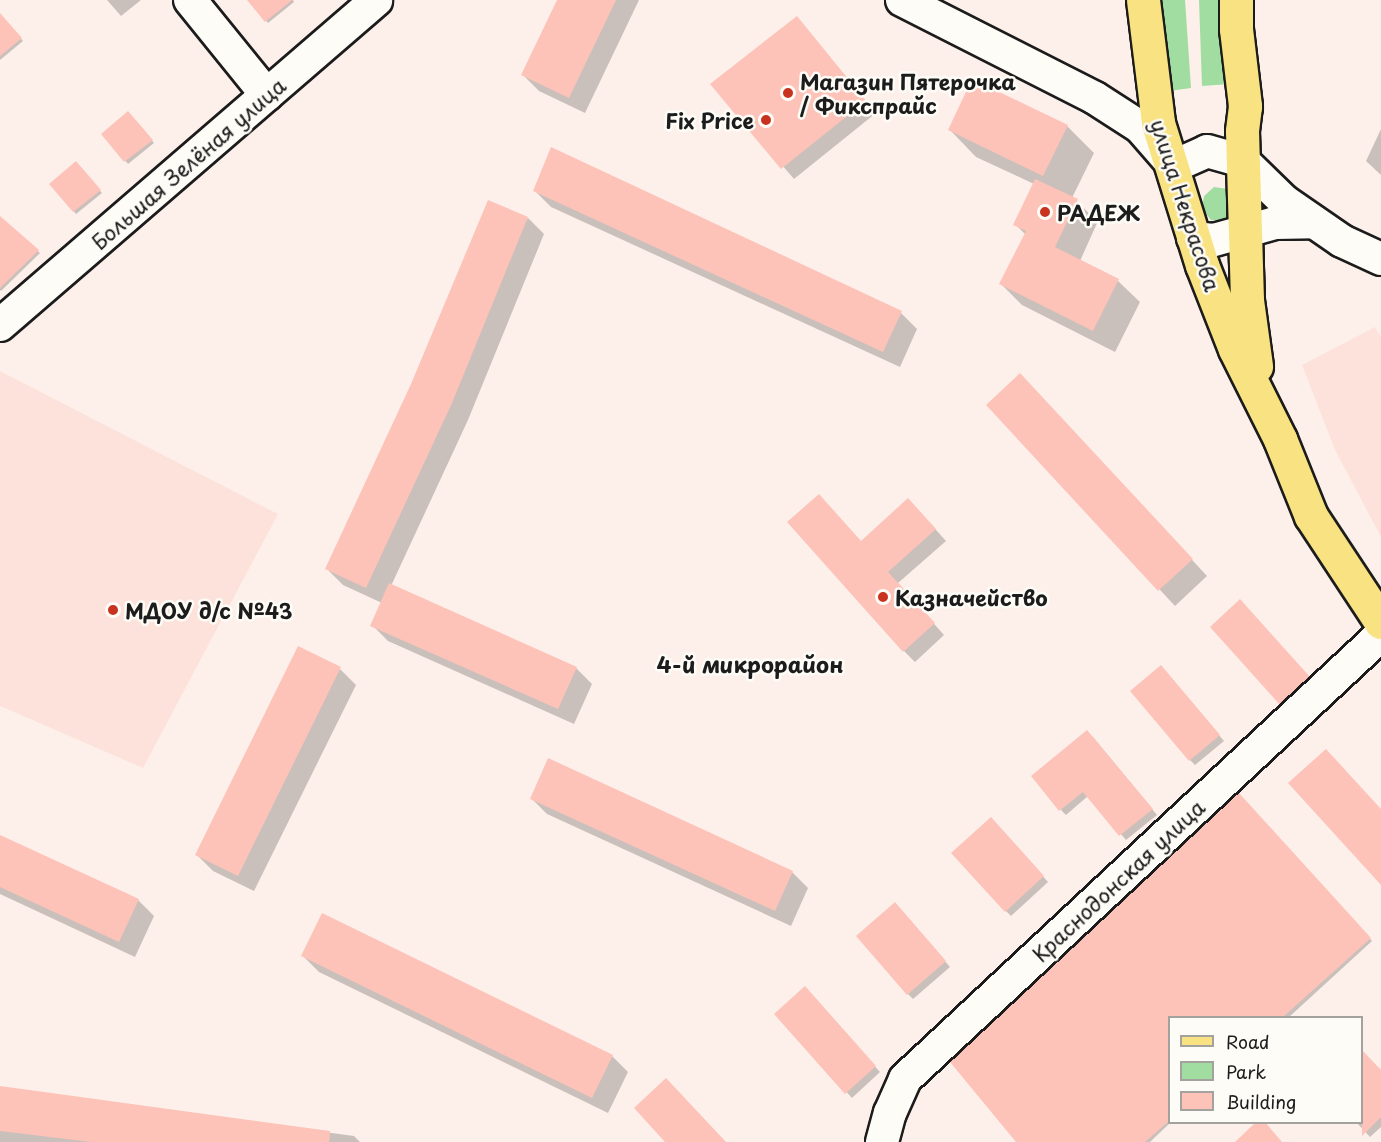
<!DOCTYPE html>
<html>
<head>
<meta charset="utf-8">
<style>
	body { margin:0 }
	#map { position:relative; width:1381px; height:1142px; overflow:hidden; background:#fdf0ea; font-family:"Playpen Sans",sans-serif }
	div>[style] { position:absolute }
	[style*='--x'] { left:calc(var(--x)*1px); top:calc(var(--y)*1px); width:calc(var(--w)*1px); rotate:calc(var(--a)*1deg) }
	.built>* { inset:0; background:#fde2db }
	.green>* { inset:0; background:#a1dca1 }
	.shadow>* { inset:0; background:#0003 }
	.building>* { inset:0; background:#fdc2b8 }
	.roads { filter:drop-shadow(2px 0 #1c1c1c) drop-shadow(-2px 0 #1c1c1c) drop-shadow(0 2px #1c1c1c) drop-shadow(0 -2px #1c1c1c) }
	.minor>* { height:32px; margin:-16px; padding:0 16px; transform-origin:16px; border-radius:16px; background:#fdfcf7 }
	.major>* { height:33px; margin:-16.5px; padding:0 16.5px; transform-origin:16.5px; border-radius:16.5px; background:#f8e281 }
	.dots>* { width:16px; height:16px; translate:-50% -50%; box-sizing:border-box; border:3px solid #fdfcf7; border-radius:50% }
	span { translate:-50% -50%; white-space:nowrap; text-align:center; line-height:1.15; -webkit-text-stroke:5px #fdfcf7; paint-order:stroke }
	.poi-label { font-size:21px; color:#1c1c1c; font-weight:700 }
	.left { translate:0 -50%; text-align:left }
	.right { translate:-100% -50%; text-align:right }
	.street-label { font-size:21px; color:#1c1c1c }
	.neighbourhood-label { font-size:22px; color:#1c1c1c; font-weight:700 }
	.legend { position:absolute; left:1168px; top:1016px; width:195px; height:108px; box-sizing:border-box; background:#fdfcf7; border:2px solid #a3a29f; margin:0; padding:8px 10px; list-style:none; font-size:18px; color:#1c1c1c }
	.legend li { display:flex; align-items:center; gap:12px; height:30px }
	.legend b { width:30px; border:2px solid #a3a29f }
</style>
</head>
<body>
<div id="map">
	<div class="built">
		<i style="clip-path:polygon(1375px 327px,1381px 337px,1381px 537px,1335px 450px,1302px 365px)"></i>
		<i style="clip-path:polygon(0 371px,278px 514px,143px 768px,0 706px)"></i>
	</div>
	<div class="green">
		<i style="clip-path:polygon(1159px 0,1185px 0,1191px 88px,1169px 91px)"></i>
		<i style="clip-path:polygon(1199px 0,1224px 0,1230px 84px,1202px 86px)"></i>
		<i style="clip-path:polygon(1214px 187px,1228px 189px,1231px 218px,1225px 221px,1211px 220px,1202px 209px,1204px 196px)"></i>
	</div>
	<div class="shadow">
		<i style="clip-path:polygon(107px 0,141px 0,121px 16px)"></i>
		<i style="clip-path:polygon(249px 0,293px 0,294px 2px,268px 23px)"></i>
		<i style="clip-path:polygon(558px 0,639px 0,585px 113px,539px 91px,523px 75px)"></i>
		<i style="clip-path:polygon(0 15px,23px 41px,0 60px)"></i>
		<i style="clip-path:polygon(797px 18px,876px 113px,794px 179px,712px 84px)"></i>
		<i style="clip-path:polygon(128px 113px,154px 143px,128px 164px,103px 134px)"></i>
		<i style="clip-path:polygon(1067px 126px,1094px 153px,1072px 198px,1098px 221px,1080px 261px,1118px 281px,1140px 302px,1115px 352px,1022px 305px,1001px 284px,1026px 235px,1015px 224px,1034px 184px,976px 157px,950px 130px)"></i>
		<i style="clip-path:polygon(1381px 129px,1381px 175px,1366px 161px)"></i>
		<i style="clip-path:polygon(552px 149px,901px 313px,917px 329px,900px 367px,551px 207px,534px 190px)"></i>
		<i style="clip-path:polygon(76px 163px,102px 193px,76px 214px,51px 184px)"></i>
		<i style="clip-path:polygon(0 218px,40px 253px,1px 291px,0 290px)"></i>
		<i style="clip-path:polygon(528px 218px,544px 234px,468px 420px,391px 586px,576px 668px,592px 684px,574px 724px,388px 641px,372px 625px,382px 603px,343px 585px,327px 569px,413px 385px)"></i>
		<i style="clip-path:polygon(1036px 391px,1207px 576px,1175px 606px,988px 405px)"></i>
		<i style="clip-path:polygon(919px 511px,946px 541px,898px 583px,944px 635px,915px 662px,904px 651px,861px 542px)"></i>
		<i style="clip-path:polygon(1246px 607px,1314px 683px,1286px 709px,1281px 704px)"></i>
		<i style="clip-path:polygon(340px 669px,356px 685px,254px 891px,213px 871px,197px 855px)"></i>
		<i style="clip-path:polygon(1166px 672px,1224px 741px,1195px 765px,1190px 760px)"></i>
		<i style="clip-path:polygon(1093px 737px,1157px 815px,1126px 840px,1088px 796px,1066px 815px,1061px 810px)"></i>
		<i style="clip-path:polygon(1239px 795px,1372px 941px,1288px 1018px,1170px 1018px,1171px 1122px,1150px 1142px,1018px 1142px)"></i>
		<i style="clip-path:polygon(531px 798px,792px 872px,808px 888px,791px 926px,547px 814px)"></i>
		<i style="clip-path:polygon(996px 824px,1048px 882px,1011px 916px,1006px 911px)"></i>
		<i style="clip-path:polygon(0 837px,138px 900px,154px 916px,135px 957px,0 894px)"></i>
		<i style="clip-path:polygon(900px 909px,950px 967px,913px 999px,908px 994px)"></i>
		<i style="clip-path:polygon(303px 956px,612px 1056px,628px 1072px,608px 1113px,319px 972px)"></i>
		<i style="clip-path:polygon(810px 994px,880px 1072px,852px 1098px,776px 1014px)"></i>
		<i style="clip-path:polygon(1362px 1052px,1381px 1072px,1381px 1127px,1370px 1137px,1356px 1122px,1362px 1122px)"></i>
		<i style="clip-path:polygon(0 1088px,354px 1136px,360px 1142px,0 1142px)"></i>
	</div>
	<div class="building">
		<i style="clip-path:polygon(247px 0,292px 0,265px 22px)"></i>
		<i style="clip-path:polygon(557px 0,616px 0,569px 98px,521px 75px)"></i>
		<i style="clip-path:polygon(0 13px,22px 38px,0 56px)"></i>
		<i style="clip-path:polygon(797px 16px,866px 101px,781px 169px,710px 84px)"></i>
		<i style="clip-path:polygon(972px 79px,1068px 125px,1043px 176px,948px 130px)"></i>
		<i style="clip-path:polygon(128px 111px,153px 140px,124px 162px,101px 134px)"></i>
		<i style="clip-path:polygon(551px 147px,902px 311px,883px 352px,533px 191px)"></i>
		<i style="clip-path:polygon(76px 161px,101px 190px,73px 212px,49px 184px)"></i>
		<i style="clip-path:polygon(1035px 179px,1078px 199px,1055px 247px,1119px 279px,1093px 331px,999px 284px,1026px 231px,1013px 225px)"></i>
		<i style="clip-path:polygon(488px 200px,528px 217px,452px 403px,366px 588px,325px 569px,411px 384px)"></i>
		<i style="clip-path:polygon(0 216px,39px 250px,0 288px)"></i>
		<i style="clip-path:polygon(1020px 373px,1193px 559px,1158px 591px,986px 405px)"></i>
		<i style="clip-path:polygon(819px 494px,861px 541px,908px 498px,936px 529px,888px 572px,935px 623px,903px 652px,787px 522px)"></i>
		<i style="clip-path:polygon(389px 583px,577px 667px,558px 709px,370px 626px)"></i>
		<i style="clip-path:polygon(1240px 599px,1310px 677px,1280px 705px,1210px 627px)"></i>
		<i style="clip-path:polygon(298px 646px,341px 667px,238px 876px,195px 855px)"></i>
		<i style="clip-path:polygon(1161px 665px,1220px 735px,1189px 761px,1130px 691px)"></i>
		<i style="clip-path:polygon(1087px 730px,1153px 809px,1119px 836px,1083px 792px,1059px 811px,1031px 776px)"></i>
		<i style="clip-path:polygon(1326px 749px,1381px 809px,1381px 885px,1288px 783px)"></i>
		<i style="clip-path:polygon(548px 758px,793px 871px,775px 911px,530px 799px)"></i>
		<i style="clip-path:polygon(1239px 793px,1371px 938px,1283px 1017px,1170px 1017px,1170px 1120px,1145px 1142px,1016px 1142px,950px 1062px)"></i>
		<i style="clip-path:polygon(991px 817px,1044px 876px,1005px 912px,951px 853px)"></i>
		<i style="clip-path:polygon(0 835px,139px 899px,119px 942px,0 887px)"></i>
		<i style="clip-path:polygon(895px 902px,946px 961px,907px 995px,856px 936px)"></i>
		<i style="clip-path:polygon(322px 913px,613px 1055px,592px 1098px,301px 956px)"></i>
		<i style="clip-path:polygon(805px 986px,876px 1066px,845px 1094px,774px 1014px)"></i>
		<i style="clip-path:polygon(1362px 1050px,1381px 1070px,1381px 1117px,1362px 1136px)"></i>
		<i style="clip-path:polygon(666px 1078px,726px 1142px,665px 1142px,634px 1108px)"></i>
		<i style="clip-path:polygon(0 1086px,330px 1131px,329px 1142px,91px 1142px,0 1131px)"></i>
		<i style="clip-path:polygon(1256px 1122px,1265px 1122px,1282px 1142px,1235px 1142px)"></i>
	</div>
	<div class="roads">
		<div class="minor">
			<i style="--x:190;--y:0;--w:122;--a:51"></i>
			<i style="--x:902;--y:0;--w:216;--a:26.9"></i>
			<i style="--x:1095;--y:98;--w:54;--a:32.8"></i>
			<i style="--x:1140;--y:127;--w:52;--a:48.9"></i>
			<i style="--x:1174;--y:166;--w:36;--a:-24"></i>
			<i style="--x:1207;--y:151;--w:37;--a:16"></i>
			<i style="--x:1243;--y:161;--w:57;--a:44.3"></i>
			<i style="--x:1284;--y:201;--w:70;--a:34.6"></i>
			<i style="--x:1342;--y:241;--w:43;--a:24.8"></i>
			<i style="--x:1193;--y:238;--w:21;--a:5"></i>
			<i style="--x:1214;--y:240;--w:63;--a:-15.6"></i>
			<i style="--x:1275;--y:223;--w:39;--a:-1"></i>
			<i style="--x:0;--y:325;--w:497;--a:-40.8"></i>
			<i style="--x:882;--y:1142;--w:30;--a:-75"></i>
			<i style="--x:890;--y:1113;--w:37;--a:-66"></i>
			<i style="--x:905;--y:1079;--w:651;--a:-43.01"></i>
		</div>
		<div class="major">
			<i style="--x:1143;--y:0;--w:124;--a:83"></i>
			<i style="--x:1158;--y:123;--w:149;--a:72.8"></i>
			<i style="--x:1202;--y:265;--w:90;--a:68.6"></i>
			<i style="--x:1235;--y:349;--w:101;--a:63.4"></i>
			<i style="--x:1280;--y:439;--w:83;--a:68.1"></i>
			<i style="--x:1311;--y:516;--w:127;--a:56.6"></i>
			<i style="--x:1236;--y:0;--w:29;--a:90"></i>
			<i style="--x:1236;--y:29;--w:78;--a:83.3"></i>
			<i style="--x:1245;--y:106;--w:25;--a:97"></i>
			<i style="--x:1242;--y:131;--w:169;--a:88.3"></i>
			<i style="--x:1247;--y:300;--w:67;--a:82.2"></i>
		</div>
	</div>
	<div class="dots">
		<i style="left:788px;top:93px;background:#c8321e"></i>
		<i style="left:766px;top:120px;background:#c8321e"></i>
		<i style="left:1045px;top:212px;background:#c8321e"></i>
		<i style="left:883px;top:597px;background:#c8321e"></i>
		<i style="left:113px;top:610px;background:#c8321e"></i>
	</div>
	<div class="poi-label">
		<span class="left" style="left:800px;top:93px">Магазин Пятерочка<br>/ Фикспрайс</span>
		<span class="right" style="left:754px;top:120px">Fix Price</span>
		<span class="left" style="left:1057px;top:212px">РАДЕЖ</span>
		<span class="left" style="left:895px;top:597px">Казначейство</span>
		<span class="left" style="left:125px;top:610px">МДОУ д/с №43</span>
	</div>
	<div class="street-label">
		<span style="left:188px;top:163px;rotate:-41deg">Большая Зелёная улица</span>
		<span style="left:1186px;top:205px;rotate:72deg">улица Некрасова</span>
		<span style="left:1118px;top:880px;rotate:-43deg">Краснодонская улица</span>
	</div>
	<div class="neighbourhood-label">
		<span style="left:750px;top:664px">4-й микрорайон</span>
	</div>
	<ul class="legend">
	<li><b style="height:8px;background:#f8e281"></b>Road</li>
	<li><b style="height:16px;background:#a1dca1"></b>Park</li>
	<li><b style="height:16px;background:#fdc2b8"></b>Building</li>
	</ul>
</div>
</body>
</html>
